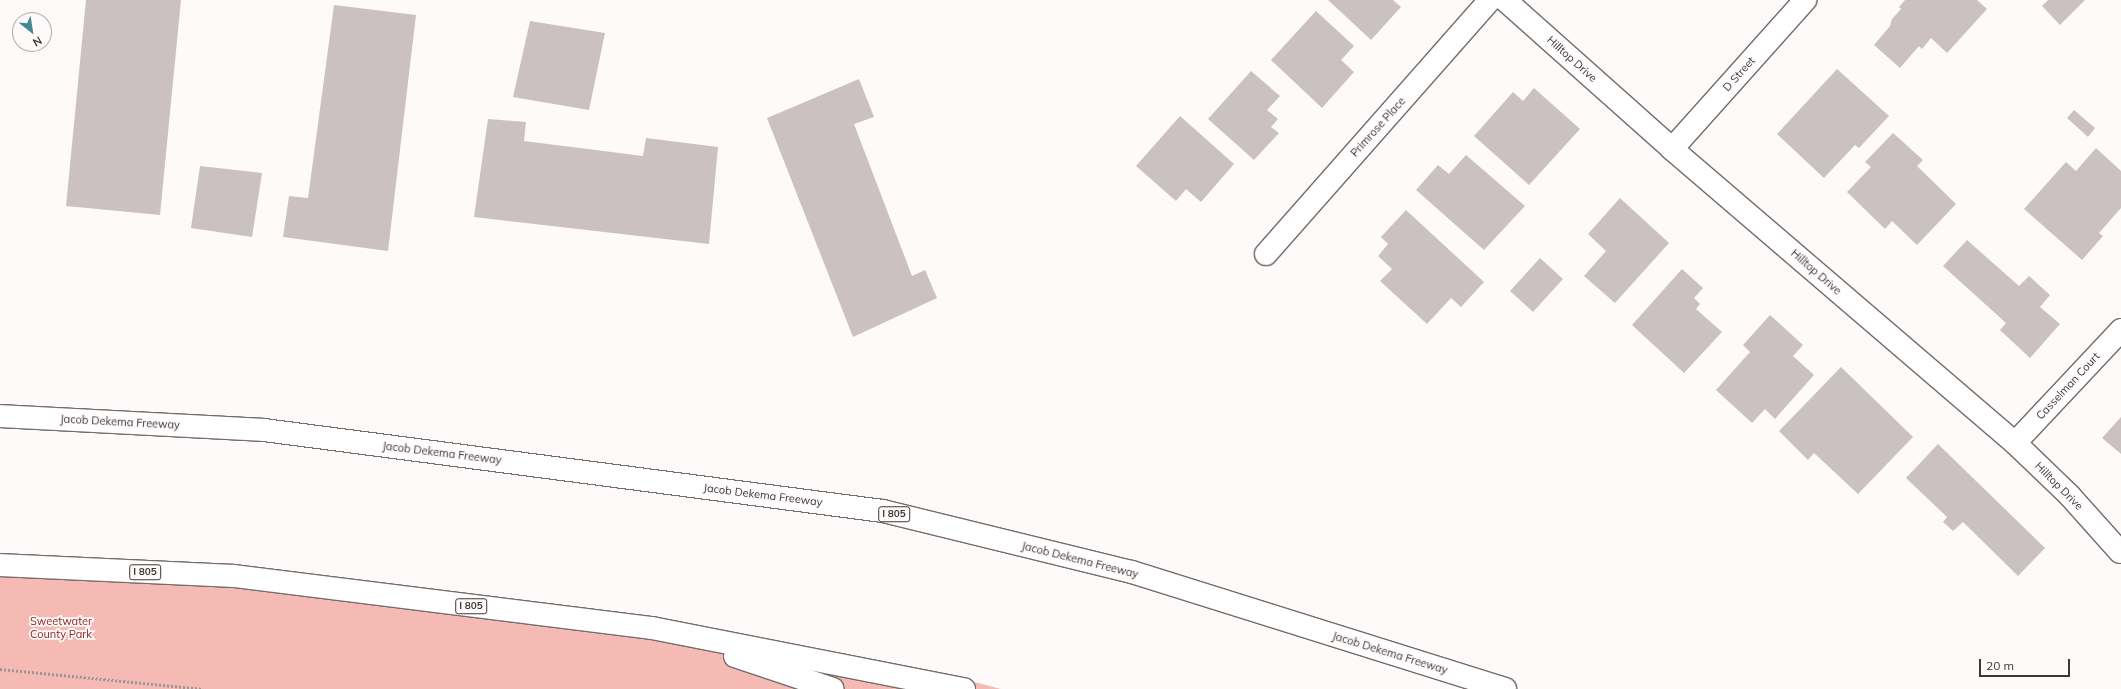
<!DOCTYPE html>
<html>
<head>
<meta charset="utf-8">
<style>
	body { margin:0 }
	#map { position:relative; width:2121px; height:689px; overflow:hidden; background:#fefaf9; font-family:Mulish,sans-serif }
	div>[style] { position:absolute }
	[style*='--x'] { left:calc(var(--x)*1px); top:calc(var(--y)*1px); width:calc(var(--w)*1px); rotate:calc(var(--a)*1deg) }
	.green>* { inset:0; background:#f4bab3 }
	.building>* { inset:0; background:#cbc1c0 }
	.path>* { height:2.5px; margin-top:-1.25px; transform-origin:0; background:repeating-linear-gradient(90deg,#9a9695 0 2px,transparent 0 4px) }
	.roads { filter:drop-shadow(1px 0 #756c6b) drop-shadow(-1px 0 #756c6b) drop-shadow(0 1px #756c6b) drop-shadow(0 -1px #756c6b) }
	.street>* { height:22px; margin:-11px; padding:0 11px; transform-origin:11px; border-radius:11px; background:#fff }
	.highway>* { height:22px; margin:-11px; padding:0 11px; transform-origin:11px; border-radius:11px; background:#fff }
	span { translate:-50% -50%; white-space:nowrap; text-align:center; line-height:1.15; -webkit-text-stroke:3.5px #fefaf9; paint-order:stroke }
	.shield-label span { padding:1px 3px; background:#fefaf9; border:1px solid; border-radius:3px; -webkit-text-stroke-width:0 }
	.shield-label { font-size:10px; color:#3c3837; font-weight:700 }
	.street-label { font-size:11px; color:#3c3837 }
	.park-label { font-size:11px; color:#8d2724 }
	.north { position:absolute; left:12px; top:12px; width:40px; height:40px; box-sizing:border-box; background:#fefaf9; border:1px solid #b0acab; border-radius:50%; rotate:150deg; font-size:11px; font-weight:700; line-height:16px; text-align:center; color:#3c3837 }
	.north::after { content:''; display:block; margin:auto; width:14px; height:18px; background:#428992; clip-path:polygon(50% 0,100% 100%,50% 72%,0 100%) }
	.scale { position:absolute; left:1979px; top:659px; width:91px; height:18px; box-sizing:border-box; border:2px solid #3c3837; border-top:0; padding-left:5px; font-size:12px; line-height:14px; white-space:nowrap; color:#3c3837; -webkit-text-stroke:3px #fefaf9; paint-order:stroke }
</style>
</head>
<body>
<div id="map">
	<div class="green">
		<i style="clip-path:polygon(0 565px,235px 576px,963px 679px,1001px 689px,0 689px)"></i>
	</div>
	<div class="building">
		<i style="clip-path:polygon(86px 0,181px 0,160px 215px,66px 206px)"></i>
		<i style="clip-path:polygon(1328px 0,1393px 0,1401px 7px,1371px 40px)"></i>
		<i style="clip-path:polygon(1905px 0,1977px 0,1987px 9px,1947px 53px,1931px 38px,1922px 49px,1919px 46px,1900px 68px,1874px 45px,1890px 26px,1892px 19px,1901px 9px,1899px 7px)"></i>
		<i style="clip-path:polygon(2048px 0,2085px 0,2060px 25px,2042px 6px)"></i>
		<i style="clip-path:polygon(334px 5px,416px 15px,388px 251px,283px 237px,289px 196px,308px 198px)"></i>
		<i style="clip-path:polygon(1316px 11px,1354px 46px,1341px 60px,1354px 72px,1322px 108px,1271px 60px)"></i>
		<i style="clip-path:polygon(530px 21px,605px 33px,589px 110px,513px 97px)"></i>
		<i style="clip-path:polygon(1837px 69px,1889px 116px,1859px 148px,1855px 145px,1824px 178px,1777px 134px)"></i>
		<i style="clip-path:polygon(1251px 71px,1280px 96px,1267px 110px,1278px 119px,1271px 127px,1279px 133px,1254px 160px,1208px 119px)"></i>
		<i style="clip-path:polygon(859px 79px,874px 117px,854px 124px,912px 276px,925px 270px,937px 298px,853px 337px,767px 118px)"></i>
		<i style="clip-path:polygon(1534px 88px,1580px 129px,1529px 185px,1474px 136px,1513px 92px,1523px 101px)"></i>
		<i style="clip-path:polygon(2074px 110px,2095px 128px,2088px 137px,2067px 118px)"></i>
		<i style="clip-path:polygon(1180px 116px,1234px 164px,1201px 202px,1186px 189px,1176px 201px,1136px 166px)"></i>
		<i style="clip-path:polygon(488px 119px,526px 122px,524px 141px,643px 156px,646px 138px,718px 147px,709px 244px,474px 217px)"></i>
		<i style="clip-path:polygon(1893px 133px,1923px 160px,1917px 166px,1956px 204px,1917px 245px,1892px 221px,1885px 229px,1847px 192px,1871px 167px,1865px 162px)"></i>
		<i style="clip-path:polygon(2096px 148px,2121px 171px,2121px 208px,2099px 233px,2103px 236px,2082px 260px,2024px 209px,2066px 162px,2076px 171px)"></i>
		<i style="clip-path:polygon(1466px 155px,1525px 206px,1484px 250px,1416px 190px,1438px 165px,1449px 174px)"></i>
		<i style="clip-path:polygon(200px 166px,262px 173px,252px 237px,191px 228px)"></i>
		<i style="clip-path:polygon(1620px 198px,1669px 243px,1615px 303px,1584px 276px,1606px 251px,1588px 234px)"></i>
		<i style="clip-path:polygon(1406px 210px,1484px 282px,1461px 307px,1451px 298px,1427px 324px,1380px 281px,1392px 269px,1378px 256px,1388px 244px,1381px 237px)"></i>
		<i style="clip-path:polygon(1967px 240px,2019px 286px,2029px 276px,2050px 295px,2040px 307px,2060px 324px,2030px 358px,2000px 330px,2006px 323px,1943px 266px)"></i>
		<i style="clip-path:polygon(1540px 258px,1563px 279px,1533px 312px,1510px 291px)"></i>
		<i style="clip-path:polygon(1682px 269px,1703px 288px,1694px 298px,1700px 304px,1696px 309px,1722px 332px,1684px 373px,1632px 325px)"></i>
		<i style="clip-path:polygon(1770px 315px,1803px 345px,1793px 356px,1814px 375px,1775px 419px,1765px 409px,1752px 423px,1716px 390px,1750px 352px,1743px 345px)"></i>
		<i style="clip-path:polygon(1841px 367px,1913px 437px,1858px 494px,1814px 453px,1808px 460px,1779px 431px)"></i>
		<i style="clip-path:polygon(2121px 417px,2121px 454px,2102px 438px)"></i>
		<i style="clip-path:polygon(1938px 444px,2045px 548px,2018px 576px,1963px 522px,1953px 531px,1943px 522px,1947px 517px,1906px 478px)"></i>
	</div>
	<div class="path">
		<i style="--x:0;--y:669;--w:204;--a:5.6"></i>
	</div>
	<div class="roads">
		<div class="street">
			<i style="--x:1505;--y:0;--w:224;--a:41.7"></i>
			<i style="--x:1672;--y:149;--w:452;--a:40.6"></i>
			<i style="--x:2015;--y:443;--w:76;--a:43.9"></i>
			<i style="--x:2070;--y:496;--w:75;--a:48.2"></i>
			<i style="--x:1672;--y:149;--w:200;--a:-48.2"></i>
			<i style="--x:1266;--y:254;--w:339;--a:-48.6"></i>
			<i style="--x:2015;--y:443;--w:155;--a:-46.8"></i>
		</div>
		<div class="highway">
			<i style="--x:0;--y:416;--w:264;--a:3"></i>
			<i style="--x:264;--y:430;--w:624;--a:7.46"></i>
			<i style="--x:883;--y:511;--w:256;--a:13.8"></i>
			<i style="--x:1132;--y:572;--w:391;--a:17.4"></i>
			<i style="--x:0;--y:565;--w:234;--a:2.7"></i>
			<i style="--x:234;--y:576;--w:421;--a:7.1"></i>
			<i style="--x:652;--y:628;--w:318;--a:11.1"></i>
			<i style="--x:735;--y:656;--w:103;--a:18.6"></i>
		</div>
	</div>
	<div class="shield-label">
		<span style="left:894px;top:514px">I 805</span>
		<span style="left:145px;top:572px">I 805</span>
		<span style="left:471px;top:606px">I 805</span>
	</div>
	<div class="street-label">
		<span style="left:1572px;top:59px;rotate:42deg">Hilltop Drive</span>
		<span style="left:1739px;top:74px;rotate:-48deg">D Street</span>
		<span style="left:1378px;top:127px;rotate:-48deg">Primrose Place</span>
		<span style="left:1816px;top:272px;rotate:41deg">Hilltop Drive</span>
		<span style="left:2068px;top:386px;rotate:-47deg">Casselman Court</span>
		<span style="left:120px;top:422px;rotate:3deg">Jacob Dekema Freeway</span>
		<span style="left:442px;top:453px;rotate:7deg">Jacob Dekema Freeway</span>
		<span style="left:2059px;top:486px;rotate:45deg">Hilltop Drive</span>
		<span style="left:763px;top:495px;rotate:7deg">Jacob Dekema Freeway</span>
		<span style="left:1080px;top:560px;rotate:14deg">Jacob Dekema Freeway</span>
		<span style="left:1390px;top:653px;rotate:17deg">Jacob Dekema Freeway</span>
	</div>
	<div class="park-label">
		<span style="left:61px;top:628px">Sweetwater<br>County Park</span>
	</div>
	<div class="north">N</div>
	<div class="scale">20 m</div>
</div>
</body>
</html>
